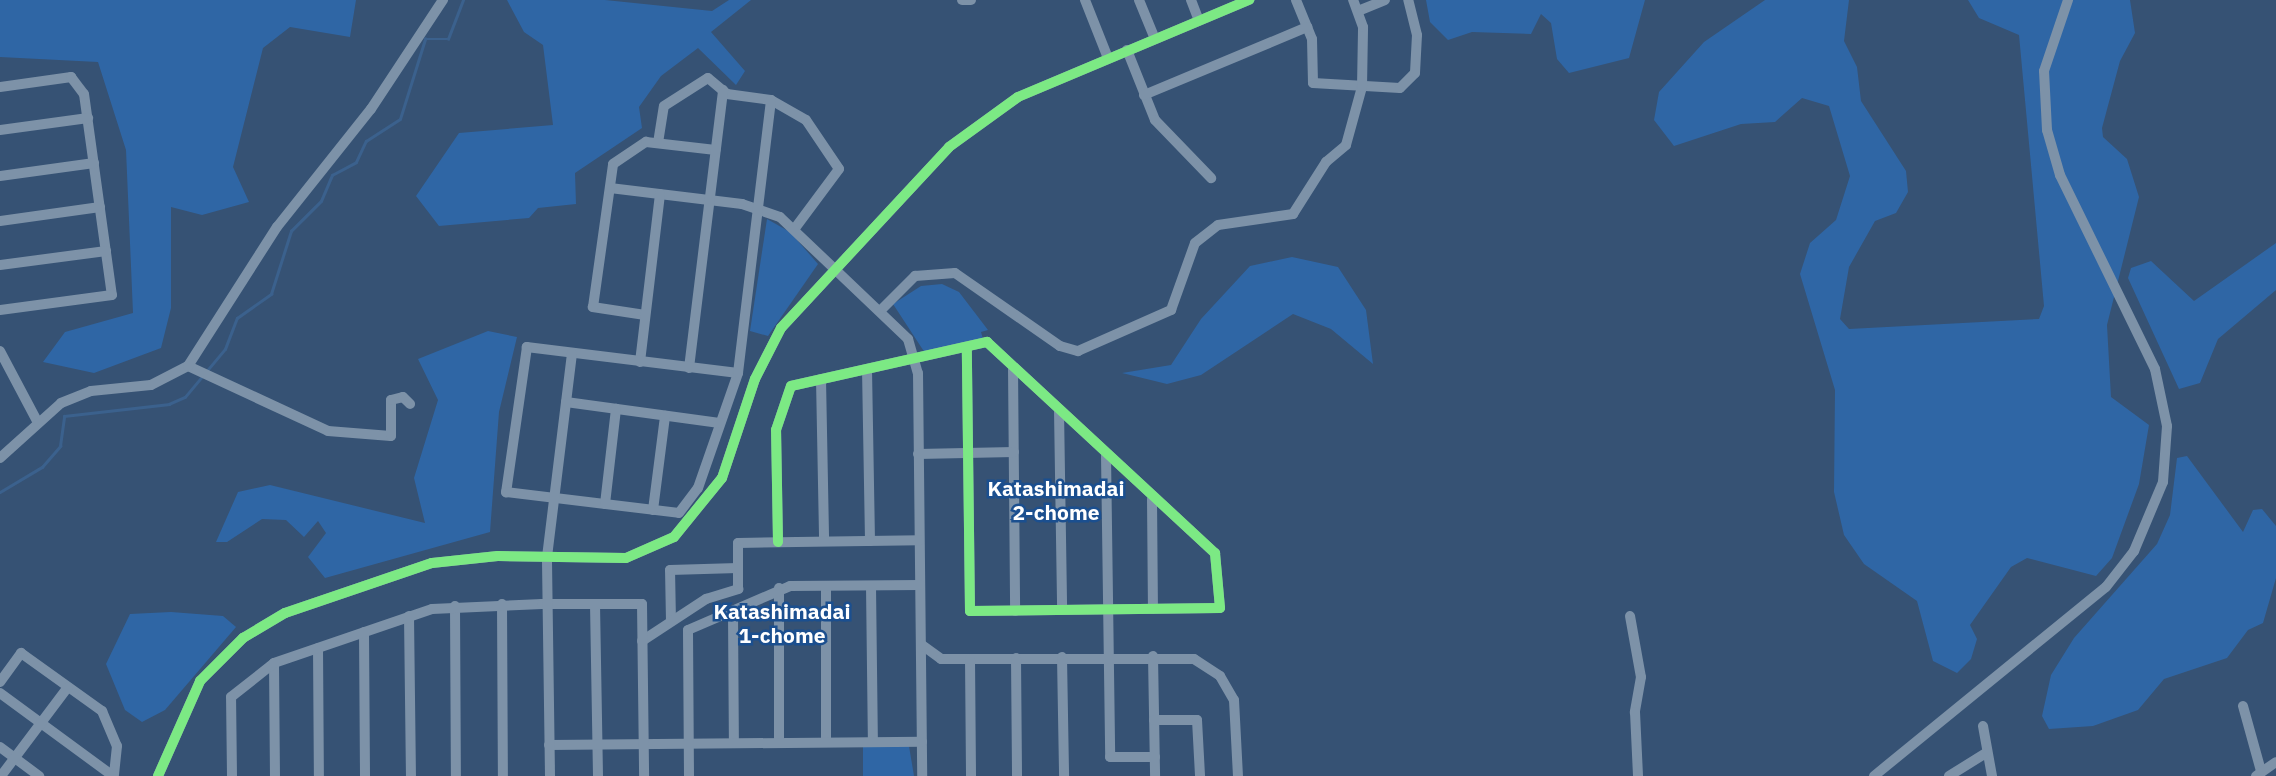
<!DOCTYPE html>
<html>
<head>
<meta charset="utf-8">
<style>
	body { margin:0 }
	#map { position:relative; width:2276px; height:776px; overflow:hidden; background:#365274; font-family:"IBM Plex Sans",sans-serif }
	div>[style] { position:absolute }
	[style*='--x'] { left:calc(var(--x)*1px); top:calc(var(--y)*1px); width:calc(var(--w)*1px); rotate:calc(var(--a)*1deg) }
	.green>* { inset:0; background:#2f66a5 }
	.stream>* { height:2.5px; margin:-1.25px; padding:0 1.25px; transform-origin:1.25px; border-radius:1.25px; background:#3b618d }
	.minor>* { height:10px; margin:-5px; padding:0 5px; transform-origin:5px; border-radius:5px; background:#7d92a8 }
	.cycleway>* { height:10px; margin:-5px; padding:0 5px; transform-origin:5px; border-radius:5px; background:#7ce984 }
	span { translate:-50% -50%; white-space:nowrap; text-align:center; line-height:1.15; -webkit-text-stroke:5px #1b4f8f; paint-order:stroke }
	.neighbourhood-label { font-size:21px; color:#fff; font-weight:700 }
</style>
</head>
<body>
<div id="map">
	<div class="green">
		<i style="clip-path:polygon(0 0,356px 0,350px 37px,290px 27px,263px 48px,233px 167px,249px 202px,202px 215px,171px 207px,171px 308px,161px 348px,94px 373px,43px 362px,65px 332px,133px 313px,126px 150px,98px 62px,0 57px)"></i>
		<i style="clip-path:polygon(507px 0,605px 0,712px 11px,729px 0,751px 0,711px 32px,745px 71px,736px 85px,698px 48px,661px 76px,639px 107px,642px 128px,575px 173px,576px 204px,538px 208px,529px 218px,439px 226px,416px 196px,459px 133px,553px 125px,543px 45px,524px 32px)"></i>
		<i style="clip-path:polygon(1426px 0,1645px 0,1629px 58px,1569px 73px,1557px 59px,1551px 23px,1541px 14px,1531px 34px,1472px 32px,1448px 40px,1430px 22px)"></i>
		<i style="clip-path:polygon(1765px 0,1849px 0,1844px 41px,1857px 67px,1861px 101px,1906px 171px,1908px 192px,1896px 213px,1875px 221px,1849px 267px,1840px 319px,1849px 329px,2039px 319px,2044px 306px,2019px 35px,1979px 18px,1968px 0,2130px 0,2135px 33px,2120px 61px,2102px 128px,2103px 137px,2127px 159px,2139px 197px,2107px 325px,2111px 397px,2149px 425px,2139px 484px,2112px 558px,2096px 576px,2027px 558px,2011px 567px,1970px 625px,1977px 639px,1971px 659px,1957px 673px,1933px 661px,1917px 601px,1864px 564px,1844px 535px,1834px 492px,1835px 390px,1800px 274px,1810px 243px,1836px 220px,1850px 176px,1829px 106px,1802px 98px,1775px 122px,1741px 124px,1674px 146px,1654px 120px,1659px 92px,1704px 42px)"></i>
		<i style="clip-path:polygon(767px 219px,790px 232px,818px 264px,768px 336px,750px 331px)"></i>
		<i style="clip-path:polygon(2276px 243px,2276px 290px,2218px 339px,2200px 383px,2179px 389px,2128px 278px,2131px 268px,2151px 261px,2194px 301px)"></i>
		<i style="clip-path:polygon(1292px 257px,1338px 267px,1366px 310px,1373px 364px,1331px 329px,1293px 314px,1201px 375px,1167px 384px,1122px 373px,1171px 365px,1201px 319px,1250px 266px)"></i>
		<i style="clip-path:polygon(942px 284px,959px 292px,988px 330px,981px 332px,983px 339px,925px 353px,893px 304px,921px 286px)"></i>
		<i style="clip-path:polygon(488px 331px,517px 337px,499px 412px,490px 532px,325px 578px,308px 557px,326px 533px,318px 521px,304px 537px,286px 520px,262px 519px,227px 542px,216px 542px,238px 492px,270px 485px,425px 523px,414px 478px,438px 400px,418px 359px)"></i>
		<i style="clip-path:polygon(2187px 456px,2243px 532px,2253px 510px,2262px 509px,2276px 526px,2276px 578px,2263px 623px,2248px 630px,2227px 658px,2164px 679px,2138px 710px,2093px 726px,2049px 729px,2042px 716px,2051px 675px,2074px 638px,2157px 544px,2170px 515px,2177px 458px)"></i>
		<i style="clip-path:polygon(171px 612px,223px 616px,236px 627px,165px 710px,142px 722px,125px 710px,106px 664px,130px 614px)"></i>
		<i style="clip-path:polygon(863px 746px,909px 746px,914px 776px,863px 776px)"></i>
	</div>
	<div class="stream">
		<i style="--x:0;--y:492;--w:49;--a:-30.8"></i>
		<i style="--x:42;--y:467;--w:28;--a:-49"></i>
		<i style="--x:60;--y:446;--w:30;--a:-82"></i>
		<i style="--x:64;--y:416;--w:106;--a:-6.5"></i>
		<i style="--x:169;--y:404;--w:17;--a:-24"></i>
		<i style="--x:185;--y:397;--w:62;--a:-50.2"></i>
		<i style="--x:225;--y:349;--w:33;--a:-69"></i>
		<i style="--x:237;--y:318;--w:42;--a:-35.2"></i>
		<i style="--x:271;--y:294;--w:66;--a:-72.4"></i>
		<i style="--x:291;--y:231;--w:42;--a:-45"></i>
		<i style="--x:321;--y:201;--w:28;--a:-67"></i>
		<i style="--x:332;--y:175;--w:27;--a:-28"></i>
		<i style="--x:356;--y:162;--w:23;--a:-65"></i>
		<i style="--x:366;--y:141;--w:40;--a:-32.9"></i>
		<i style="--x:400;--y:119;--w:84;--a:-72.6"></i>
		<i style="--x:425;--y:39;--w:23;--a:0"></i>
		<i style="--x:448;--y:39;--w:42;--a:-69"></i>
	</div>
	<div class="minor">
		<i style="--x:962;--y:0;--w:9;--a:0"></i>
		<i style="--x:1085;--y:0;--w:62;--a:68.4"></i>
		<i style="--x:1139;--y:0;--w:42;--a:67.7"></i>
		<i style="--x:1191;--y:0;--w:22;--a:69"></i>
		<i style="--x:1296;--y:0;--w:42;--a:67.7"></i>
		<i style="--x:1312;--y:39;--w:44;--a:88.7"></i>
		<i style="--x:1313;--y:83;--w:87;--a:3.3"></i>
		<i style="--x:1400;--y:88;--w:21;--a:-45"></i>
		<i style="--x:1415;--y:73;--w:38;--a:-87"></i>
		<i style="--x:1417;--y:35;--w:36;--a:-104"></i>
		<i style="--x:1358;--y:11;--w:29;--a:-22"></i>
		<i style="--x:1127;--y:50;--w:75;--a:68.2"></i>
		<i style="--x:1155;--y:120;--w:81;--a:46"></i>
		<i style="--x:0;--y:87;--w:72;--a:-8"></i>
		<i style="--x:71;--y:77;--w:21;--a:53"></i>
		<i style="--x:84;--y:94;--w:203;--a:82.1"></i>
		<i style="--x:112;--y:295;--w:113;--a:172.4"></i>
		<i style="--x:1144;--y:95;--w:177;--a:-22.6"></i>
		<i style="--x:0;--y:130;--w:89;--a:-7.8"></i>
		<i style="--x:658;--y:143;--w:37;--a:-81"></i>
		<i style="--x:664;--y:106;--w:52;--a:-32.5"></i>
		<i style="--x:708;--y:78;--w:25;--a:40"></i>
		<i style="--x:727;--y:94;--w:44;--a:7.8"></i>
		<i style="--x:771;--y:100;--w:40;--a:29.7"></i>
		<i style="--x:806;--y:120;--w:59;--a:56"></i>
		<i style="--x:839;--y:169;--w:72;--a:126.6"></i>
		<i style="--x:0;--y:176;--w:95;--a:-7.9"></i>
		<i style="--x:610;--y:188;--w:133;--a:6.9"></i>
		<i style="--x:742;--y:204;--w:40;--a:18.9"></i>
		<i style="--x:780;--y:217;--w:177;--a:43.6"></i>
		<i style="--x:908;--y:339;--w:35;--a:74"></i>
		<i style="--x:918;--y:373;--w:403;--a:89.4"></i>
		<i style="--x:0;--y:221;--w:101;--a:-8"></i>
		<i style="--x:0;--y:265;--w:107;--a:-7.5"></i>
		<i style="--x:882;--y:309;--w:47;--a:-45"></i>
		<i style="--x:915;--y:276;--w:40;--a:-4.3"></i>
		<i style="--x:955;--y:273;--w:128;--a:34.8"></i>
		<i style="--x:1060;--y:346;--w:19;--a:16"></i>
		<i style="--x:1078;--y:351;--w:102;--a:-23.8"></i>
		<i style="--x:1171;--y:310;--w:71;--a:-70.3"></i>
		<i style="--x:1195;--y:243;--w:29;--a:-38"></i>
		<i style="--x:1218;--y:225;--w:76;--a:-8.3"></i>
		<i style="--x:1293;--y:214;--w:62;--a:-57.6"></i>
		<i style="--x:1326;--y:162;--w:26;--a:-40"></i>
		<i style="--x:1346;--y:145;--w:60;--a:-74.6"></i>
		<i style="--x:1362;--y:87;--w:60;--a:-89"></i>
		<i style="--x:1363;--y:27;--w:29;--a:-110"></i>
		<i style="--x:645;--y:315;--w:53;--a:-171.3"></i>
		<i style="--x:593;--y:307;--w:144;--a:-82"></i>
		<i style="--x:613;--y:164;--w:40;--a:-34"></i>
		<i style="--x:646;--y:142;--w:70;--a:6.5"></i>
		<i style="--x:0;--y:351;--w:79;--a:62.1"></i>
		<i style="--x:640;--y:362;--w:169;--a:-83.2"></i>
		<i style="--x:188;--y:366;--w:154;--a:24.9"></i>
		<i style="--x:328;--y:431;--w:63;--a:4.5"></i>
		<i style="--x:391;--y:436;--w:36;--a:-90"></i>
		<i style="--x:391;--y:400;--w:12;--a:-14"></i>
		<i style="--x:403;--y:397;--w:10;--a:45"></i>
		<i style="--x:1013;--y:367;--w:244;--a:89.5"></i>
		<i style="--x:689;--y:368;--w:280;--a:-83"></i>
		<i style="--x:867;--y:369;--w:172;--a:89"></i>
		<i style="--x:738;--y:373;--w:213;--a:-173"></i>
		<i style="--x:527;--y:347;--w:147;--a:98.2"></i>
		<i style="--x:506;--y:492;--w:174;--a:6.9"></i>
		<i style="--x:679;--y:513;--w:31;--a:-53"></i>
		<i style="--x:698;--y:488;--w:122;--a:-70.8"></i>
		<i style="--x:738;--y:373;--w:275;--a:-83.1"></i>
		<i style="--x:821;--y:379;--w:162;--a:88.9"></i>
		<i style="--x:566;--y:402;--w:155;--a:7.8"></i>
		<i style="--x:1059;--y:410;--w:200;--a:89.1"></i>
		<i style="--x:918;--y:454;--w:96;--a:-1.2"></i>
		<i style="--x:1106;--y:455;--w:302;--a:89.2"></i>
		<i style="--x:1110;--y:757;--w:45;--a:0"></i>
		<i style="--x:0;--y:458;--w:82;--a:-42"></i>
		<i style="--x:61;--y:403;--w:32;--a:-22"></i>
		<i style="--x:91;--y:391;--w:60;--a:-5.7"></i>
		<i style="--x:151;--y:385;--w:42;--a:-27.2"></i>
		<i style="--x:188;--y:366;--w:165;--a:-57.4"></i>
		<i style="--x:277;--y:227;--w:151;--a:-51.5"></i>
		<i style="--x:371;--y:109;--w:131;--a:-56.6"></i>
		<i style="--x:1152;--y:499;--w:110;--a:89.5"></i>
		<i style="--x:605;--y:504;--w:96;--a:-83.4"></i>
		<i style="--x:653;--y:510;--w:95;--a:-82.7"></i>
		<i style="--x:778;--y:542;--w:112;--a:-91"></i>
		<i style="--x:776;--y:430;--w:46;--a:-71.2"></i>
		<i style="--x:791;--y:386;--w:201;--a:-12.7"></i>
		<i style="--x:987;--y:342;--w:311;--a:42.8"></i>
		<i style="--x:1215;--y:553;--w:55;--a:84.8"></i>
		<i style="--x:1220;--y:608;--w:250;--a:179.3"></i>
		<i style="--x:970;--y:611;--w:264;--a:-90.7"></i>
		<i style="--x:871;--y:586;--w:156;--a:89.3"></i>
		<i style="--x:779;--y:588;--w:154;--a:90"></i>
		<i style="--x:502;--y:604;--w:172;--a:89.7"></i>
		<i style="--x:595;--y:604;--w:172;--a:89"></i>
		<i style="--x:455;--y:606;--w:170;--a:89.7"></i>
		<i style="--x:733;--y:614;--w:128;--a:89.6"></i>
		<i style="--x:409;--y:616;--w:160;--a:89.3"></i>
		<i style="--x:1630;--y:616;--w:62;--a:79.8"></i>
		<i style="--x:1641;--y:677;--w:36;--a:100"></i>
		<i style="--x:1635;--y:712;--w:64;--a:87.3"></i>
		<i style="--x:671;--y:621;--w:51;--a:-91.1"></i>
		<i style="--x:670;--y:570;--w:68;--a:-1.7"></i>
		<i style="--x:364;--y:632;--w:144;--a:89.6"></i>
		<i style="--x:642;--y:641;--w:77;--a:-33.3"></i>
		<i style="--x:706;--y:599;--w:34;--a:-17"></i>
		<i style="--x:738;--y:589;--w:46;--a:-90"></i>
		<i style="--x:738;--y:543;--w:181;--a:-0.9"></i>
		<i style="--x:922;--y:645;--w:24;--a:36"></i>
		<i style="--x:941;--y:659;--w:253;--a:0"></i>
		<i style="--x:1194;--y:659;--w:31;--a:33"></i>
		<i style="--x:1220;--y:676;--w:28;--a:60"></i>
		<i style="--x:1234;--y:700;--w:76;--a:87"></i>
		<i style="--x:318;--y:648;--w:128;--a:89.6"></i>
		<i style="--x:1153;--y:656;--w:120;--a:89"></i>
		<i style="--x:1062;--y:657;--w:119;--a:89"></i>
		<i style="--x:1016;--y:658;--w:118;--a:89.5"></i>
		<i style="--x:970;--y:659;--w:117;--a:89.5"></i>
		<i style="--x:274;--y:663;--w:113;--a:89.5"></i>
		<i style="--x:0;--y:682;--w:36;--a:-54"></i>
		<i style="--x:21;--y:653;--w:100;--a:35.6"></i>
		<i style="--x:102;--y:711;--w:38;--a:67"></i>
		<i style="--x:117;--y:746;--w:30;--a:96"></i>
		<i style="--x:0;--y:693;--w:140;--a:36.3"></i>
		<i style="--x:2243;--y:706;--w:67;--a:74.5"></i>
		<i style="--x:1154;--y:720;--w:43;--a:0"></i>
		<i style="--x:1197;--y:720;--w:56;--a:86.9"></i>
		<i style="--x:1983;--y:726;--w:51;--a:79.8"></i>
		<i style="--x:826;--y:741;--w:155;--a:-90"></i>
		<i style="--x:549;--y:745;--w:373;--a:-0.5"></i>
		<i style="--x:0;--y:747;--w:49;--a:36.6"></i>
		<i style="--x:1;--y:776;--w:111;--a:-53"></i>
		<i style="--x:158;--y:776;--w:104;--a:-66.1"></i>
		<i style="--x:200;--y:681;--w:61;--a:-45"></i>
		<i style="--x:243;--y:638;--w:49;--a:-30.8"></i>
		<i style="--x:285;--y:613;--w:155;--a:-18.8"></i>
		<i style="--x:432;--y:563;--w:66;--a:-6.1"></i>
		<i style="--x:498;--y:556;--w:128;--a:0.9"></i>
		<i style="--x:626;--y:558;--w:52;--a:-23.6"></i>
		<i style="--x:674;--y:537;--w:76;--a:-50.9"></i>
		<i style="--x:722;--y:478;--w:104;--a:-71.6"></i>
		<i style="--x:755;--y:379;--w:57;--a:-63"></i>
		<i style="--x:781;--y:328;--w:247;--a:-47.1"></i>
		<i style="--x:949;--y:147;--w:85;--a:-35.9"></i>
		<i style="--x:1018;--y:97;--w:251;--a:-22.8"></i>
		<i style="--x:232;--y:776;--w:79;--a:-90.7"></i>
		<i style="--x:231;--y:697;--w:55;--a:-38.3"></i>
		<i style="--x:274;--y:663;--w:167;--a:-18.9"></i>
		<i style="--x:432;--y:609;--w:110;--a:-2.6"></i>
		<i style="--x:542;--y:604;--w:100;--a:0"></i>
		<i style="--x:642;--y:604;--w:172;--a:89.3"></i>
		<i style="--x:550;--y:776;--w:219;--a:-90.8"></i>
		<i style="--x:547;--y:557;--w:205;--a:-83"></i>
		<i style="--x:689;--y:776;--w:146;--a:-90.4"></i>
		<i style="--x:688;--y:630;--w:111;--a:-23.3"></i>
		<i style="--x:790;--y:586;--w:130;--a:-0.4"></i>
		<i style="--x:1874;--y:776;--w:299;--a:-39.2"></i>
		<i style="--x:2106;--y:587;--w:46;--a:-52.1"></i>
		<i style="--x:2134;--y:551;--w:75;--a:-67.2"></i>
		<i style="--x:2163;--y:482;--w:56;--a:-85.9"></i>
		<i style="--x:2167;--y:426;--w:58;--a:-101.9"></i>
		<i style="--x:2155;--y:369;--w:216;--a:-116.1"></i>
		<i style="--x:2060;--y:175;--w:47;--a:-106.1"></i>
		<i style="--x:2047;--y:130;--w:59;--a:-92.9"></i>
		<i style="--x:2044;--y:71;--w:75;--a:-71.3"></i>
		<i style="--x:1949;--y:776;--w:44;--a:-31.9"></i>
		<i style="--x:2256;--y:776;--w:24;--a:-35"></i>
	</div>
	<div class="cycleway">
		<i style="--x:778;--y:542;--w:112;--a:-91"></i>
		<i style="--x:776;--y:430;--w:46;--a:-71.2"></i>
		<i style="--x:791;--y:386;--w:201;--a:-12.7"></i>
		<i style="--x:987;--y:342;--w:311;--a:42.8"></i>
		<i style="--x:1215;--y:553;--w:55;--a:84.8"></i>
		<i style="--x:1220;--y:608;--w:250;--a:179.3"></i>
		<i style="--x:970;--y:611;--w:264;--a:-90.7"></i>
		<i style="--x:158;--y:776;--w:104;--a:-66.1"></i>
		<i style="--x:200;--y:681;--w:61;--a:-45"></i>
		<i style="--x:243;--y:638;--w:49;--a:-30.8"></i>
		<i style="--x:285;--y:613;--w:155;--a:-18.8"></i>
		<i style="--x:432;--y:563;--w:66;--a:-6.1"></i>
		<i style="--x:498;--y:556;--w:128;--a:0.9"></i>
		<i style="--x:626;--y:558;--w:52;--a:-23.6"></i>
		<i style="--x:674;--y:537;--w:76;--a:-50.9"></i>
		<i style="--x:722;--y:478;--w:104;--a:-71.6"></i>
		<i style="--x:755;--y:379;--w:57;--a:-63"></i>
		<i style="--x:781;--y:328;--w:247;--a:-47.1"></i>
		<i style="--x:949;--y:147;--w:85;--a:-35.9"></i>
		<i style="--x:1018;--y:97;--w:251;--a:-22.8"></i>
	</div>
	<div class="neighbourhood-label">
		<span style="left:1056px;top:500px">Katashimadai<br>2-chome</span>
		<span style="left:782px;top:623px">Katashimadai<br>1-chome</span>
	</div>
</div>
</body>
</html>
